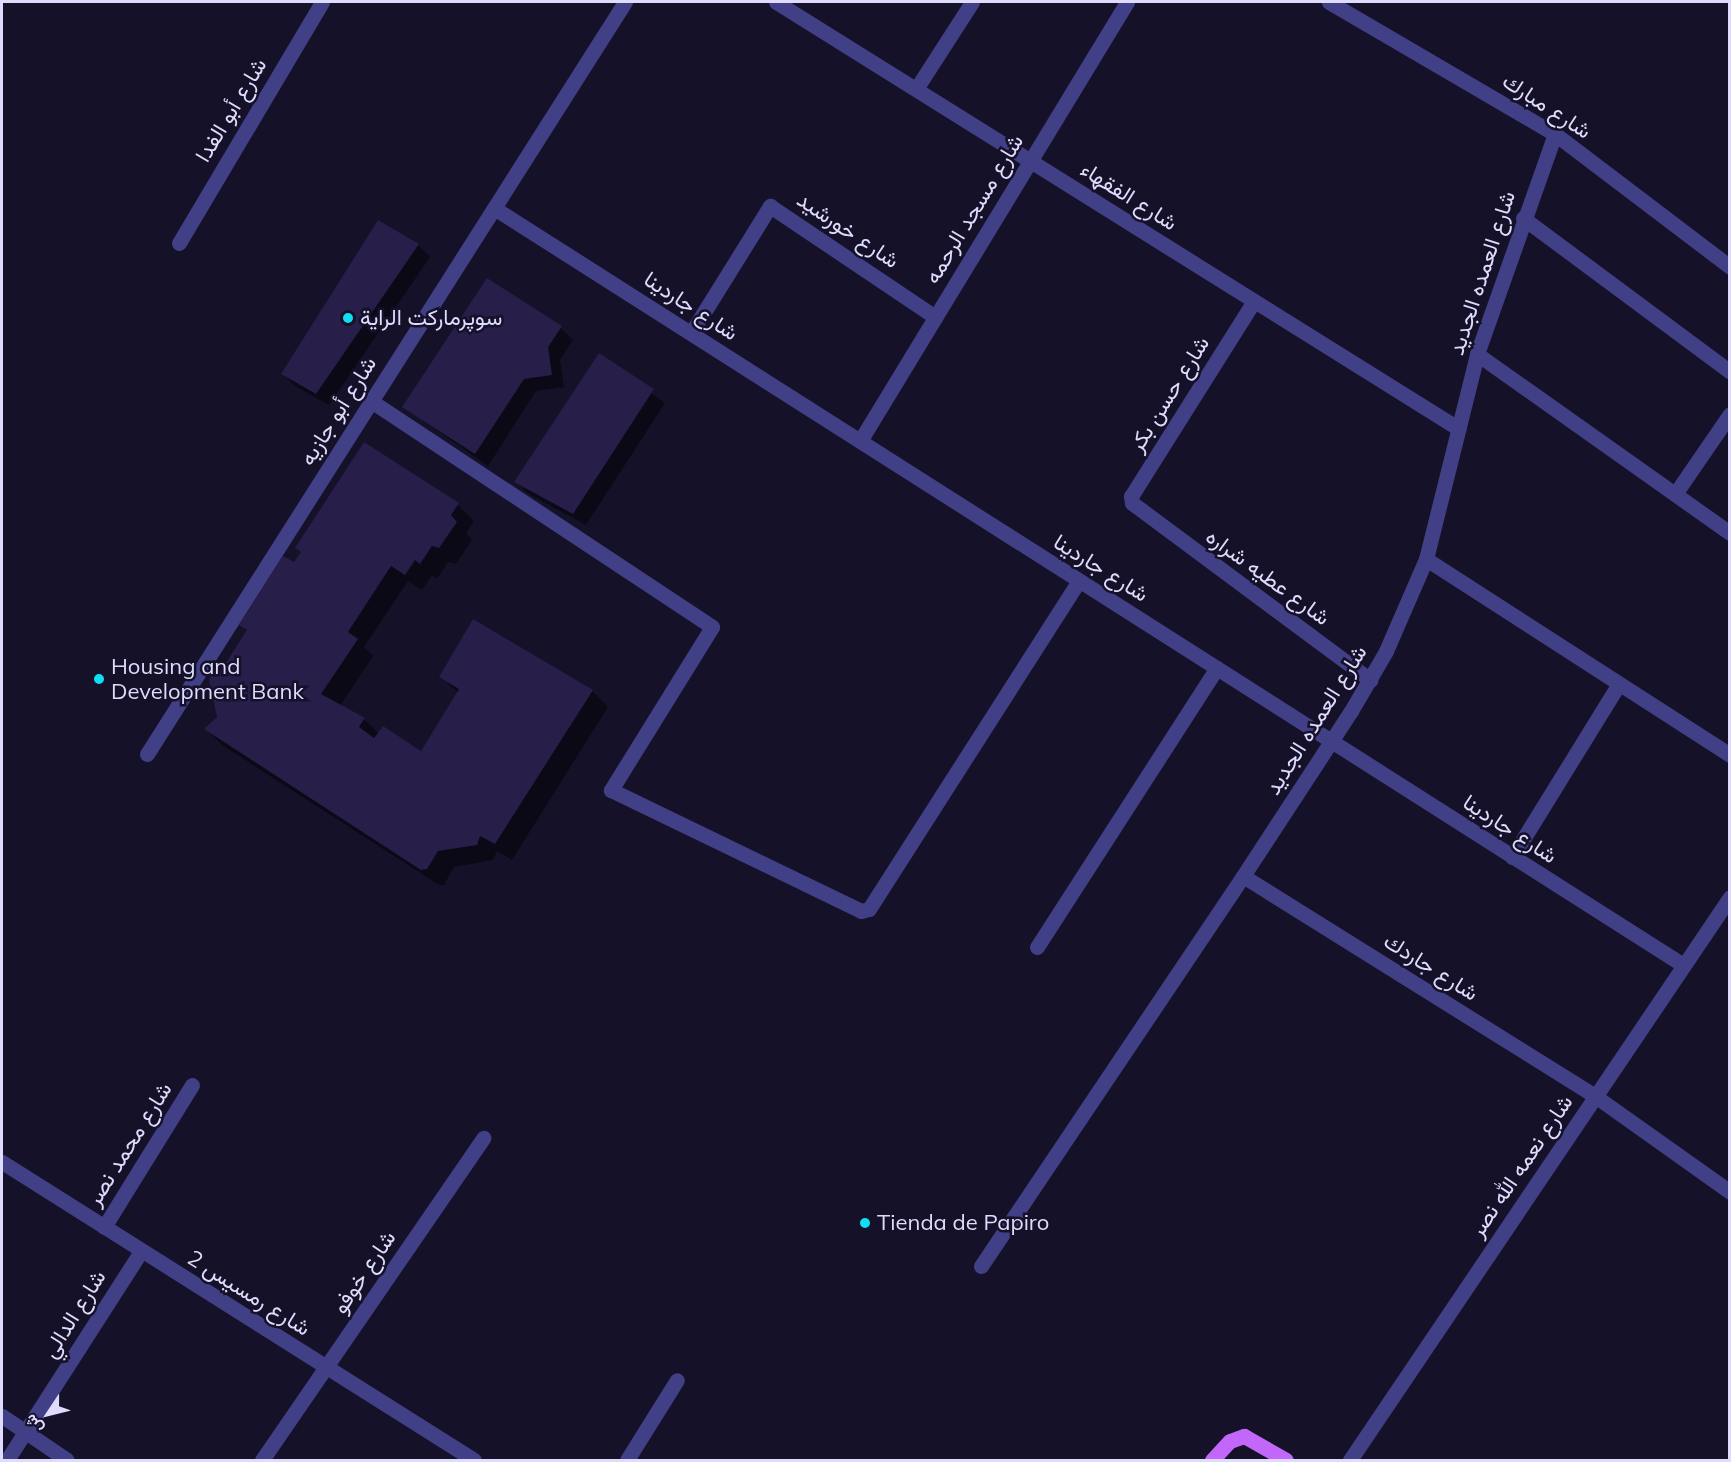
<!DOCTYPE html>
<html>
<head>
<meta charset="utf-8">
<style>
	body { margin:0 }
	#map { position:relative; width:1731px; height:1462px; overflow:hidden; background:#151129; font-family:Mulish,Vazirmatn,sans-serif }
	div>[style] { position:absolute }
	[style*='--x'] { left:calc(var(--x)*1px); top:calc(var(--y)*1px); width:calc(var(--w)*1px); rotate:calc(var(--a)*1deg) }
	.shadow>* { inset:0; background:#0007 }
	.building>* { inset:0; background:#271e49 }
	.minor>* { height:15px; margin:-7.5px; padding:0 7.5px; transform-origin:7.5px; border-radius:7.5px; background:#413f86 }
	.tertiary>* { height:15px; margin:-7.5px; padding:0 7.5px; transform-origin:7.5px; border-radius:7.5px; background:#413f86 }
	.primary>* { height:15px; margin:-7.5px; padding:0 7.5px; transform-origin:7.5px; border-radius:7.5px; background:#c267f9 }
	.dots>* { width:16px; height:16px; translate:-50% -50%; box-sizing:border-box; border:3px solid #151129; border-radius:50% }
	span { translate:-50% -50%; white-space:nowrap; text-align:center; line-height:1.15; -webkit-text-stroke:5px #151129; paint-order:stroke }
	.street-label { font-size:22px; color:#dfdbfd }
	.poi-label { font-size:22px; color:#dfdbfd }
	.left { translate:0 -50%; text-align:left }
	.frame { position:absolute; inset:0; border:3px solid #dfdbfd; pointer-events:none }
	.north { position:absolute; left:18px; top:1384px; width:60px; height:60px; -webkit-text-stroke:4px #151129; paint-order:stroke; rotate:235deg; font-size:16px; font-weight:700; line-height:24px; text-align:center; color:#dfdbfd }
	.north::after { content:''; display:block; margin:auto; width:21px; height:27px; background:#dfdbfd; clip-path:polygon(50% 0,100% 100%,50% 72%,0 100%) }
</style>
</head>
<body>
<div id="map">
	<div class="shadow">
		<i style="clip-path:polygon(418px 245px,430px 257px,329px 405px,295px 386px,283px 374px)"></i>
		<i style="clip-path:polygon(561px 328px,573px 340px,560px 360px,564px 387px,536px 391px,488px 466px,404px 407px)"></i>
		<i style="clip-path:polygon(599px 355px,665px 403px,586px 525px,529px 494px,516px 482px)"></i>
		<i style="clip-path:polygon(458px 505px,474px 521px,466px 533px,472px 540px,456px 564px,448px 562px,437px 579px,432px 575px,422px 590px,408px 581px,364px 647px,373px 656px,340px 706px,364px 719px,379px 734px,422px 753px,458px 693px,441px 676px,592px 691px,608px 707px,512px 860px,497px 851px,493px 860px,454px 867px,444px 885px,439px 885px,222px 745px,206px 729px,218px 718px,248px 632px,241px 625px,294px 564px)"></i>
	</div>
	<div class="building">
		<i style="clip-path:polygon(378px 220px,419px 244px,316px 394px,281px 374px)"></i>
		<i style="clip-path:polygon(487px 278px,562px 326px,548px 347px,552px 375px,524px 379px,475px 454px,402px 407px)"></i>
		<i style="clip-path:polygon(599px 353px,654px 389px,573px 514px,514px 482px)"></i>
		<i style="clip-path:polygon(364px 442px,459px 503px,451px 515px,457px 522px,439px 548px,432px 546px,420px 564px,415px 560px,405px 575px,391px 566px,348px 632px,358px 639px,321px 694px,365px 718px,359px 727px,374px 738px,383px 726px,421px 751px,459px 689px,439px 677px,473px 619px,593px 690px,495px 844px,480px 836px,477px 845px,438px 851px,427px 869px,421px 870px,204px 729px,217px 717px,209px 680px,213px 672px,220px 672px,247px 630px,239px 625px,283px 556px,294px 562px,301px 552px,295px 548px)"></i>
	</div>
	<div class="minor">
		<i style="--x:776;--y:2;--w:805;--a:32.01"></i>
		<i style="--x:1329;--y:2;--w:262;--a:30.3"></i>
		<i style="--x:1555;--y:134;--w:220;--a:37.2"></i>
		<i style="--x:916;--y:89;--w:103;--a:-57.2"></i>
		<i style="--x:494;--y:208;--w:1410;--a:32.48"></i>
		<i style="--x:1523;--y:218;--w:258;--a:36.6"></i>
		<i style="--x:179;--y:243;--w:280;--a:-59.3"></i>
		<i style="--x:1254;--y:301;--w:231;--a:122.2"></i>
		<i style="--x:1131;--y:496;--w:7;--a:82"></i>
		<i style="--x:1132;--y:503;--w:297;--a:36.6"></i>
		<i style="--x:691;--y:333;--w:150;--a:-58.1"></i>
		<i style="--x:770;--y:206;--w:199;--a:33.9"></i>
		<i style="--x:1477;--y:354;--w:310;--a:35.3"></i>
		<i style="--x:371;--y:401;--w:409;--a:33.5"></i>
		<i style="--x:712;--y:627;--w:192;--a:121.8"></i>
		<i style="--x:611;--y:790;--w:278;--a:25.8"></i>
		<i style="--x:861;--y:911;--w:8;--a:-14"></i>
		<i style="--x:869;--y:909;--w:389;--a:-57.4"></i>
		<i style="--x:860;--y:441;--w:514;--a:-58.69"></i>
		<i style="--x:1675;--y:494;--w:97;--a:-55.5"></i>
		<i style="--x:1426;--y:559;--w:362;--a:32.8"></i>
		<i style="--x:147;--y:754;--w:891;--a:-57.56"></i>
		<i style="--x:1512;--y:857;--w:203;--a:-58.3"></i>
		<i style="--x:1243;--y:876;--w:415;--a:32"></i>
		<i style="--x:1595;--y:1096;--w:166;--a:35.4"></i>
		<i style="--x:1037;--y:947;--w:332;--a:-57.2"></i>
		<i style="--x:2;--y:1162;--w:558;--a:32.27"></i>
		<i style="--x:104;--y:1227;--w:167;--a:-58.2"></i>
		<i style="--x:981;--y:1266;--w:470;--a:-56.1"></i>
		<i style="--x:1243;--y:876;--w:197;--a:-56.8"></i>
		<i style="--x:1351;--y:711;--w:69;--a:-59.7"></i>
		<i style="--x:1386;--y:651;--w:100;--a:-66.5"></i>
		<i style="--x:1426;--y:559;--w:211;--a:-76"></i>
		<i style="--x:1477;--y:354;--w:233;--a:-70.5"></i>
		<i style="--x:2;--y:1416;--w:78;--a:34.1"></i>
		<i style="--x:7;--y:1460;--w:248;--a:-57.3"></i>
		<i style="--x:262;--y:1460;--w:391;--a:-55.5"></i>
		<i style="--x:627;--y:1460;--w:94;--a:-58"></i>
	</div>
	<div class="tertiary">
		<i style="--x:1350;--y:1460;--w:679;--a:-55.98"></i>
	</div>
	<div class="primary">
		<i style="--x:1212;--y:1460;--w:26;--a:-47"></i>
		<i style="--x:1230;--y:1441;--w:15;--a:-20"></i>
		<i style="--x:1244;--y:1436;--w:48;--a:29.7"></i>
	</div>
	<div class="dots">
		<i style="left:348px;top:318px;background:#0fdef5"></i>
		<i style="left:99px;top:679px;background:#0fdef5"></i>
		<i style="left:865px;top:1223px;background:#0fdef5"></i>
	</div>
	<div class="street-label">
		<span style="left:1547px;top:106px;rotate:33deg">شارع مبارك</span>
		<span style="left:231px;top:110px;rotate:-59deg">شارع أبو الفدا</span>
		<span style="left:1129px;top:196px;rotate:32deg">شارع الفقهاء</span>
		<span style="left:974px;top:209px;rotate:-59deg">شارع مسجد الرحمه</span>
		<span style="left:848px;top:230px;rotate:34deg">شارع خورشيد</span>
		<span style="left:1482px;top:273px;rotate:-72deg">شارع العمده الجديد</span>
		<span style="left:691px;top:306px;rotate:33deg">شارع جاردينا</span>
		<span style="left:1169px;top:394px;rotate:-58deg">شارع حسن بكر</span>
		<span style="left:338px;top:411px;rotate:-58deg">شارع أبو جازيه</span>
		<span style="left:1101px;top:568px;rotate:32deg">شارع جاردينا</span>
		<span style="left:1268px;top:577px;rotate:36deg">شارع عطيه شراره</span>
		<span style="left:1316px;top:720px;rotate:-58deg">شارع العمده الجديد</span>
		<span style="left:1510px;top:829px;rotate:33deg">شارع جاردينا</span>
		<span style="left:1431px;top:967px;rotate:32deg">شارع جاردك</span>
		<span style="left:129px;top:1144px;rotate:-58deg">شارع محمد نصر</span>
		<span style="left:1521px;top:1166px;rotate:-56deg">شارع نعمه الله نصر</span>
		<span style="left:364px;top:1272px;rotate:-56deg">شارع خوفو</span>
		<span style="left:249px;top:1293px;rotate:32deg">شارع رمسيس 2</span>
		<span style="left:74px;top:1314px;rotate:-58deg">شارع الدالي</span>
	</div>
	<div class="poi-label">
		<span class="left" style="left:360px;top:318px">سوپرمارکت الراية</span>
		<span class="left" style="left:111px;top:679px">Housing and<br>Development Bank</span>
		<span class="left" style="left:877px;top:1223px">Tienda de Papiro</span>
	</div>
	<div class="frame"></div>
	<div class="north">ش</div>
</div>
</body>
</html>
